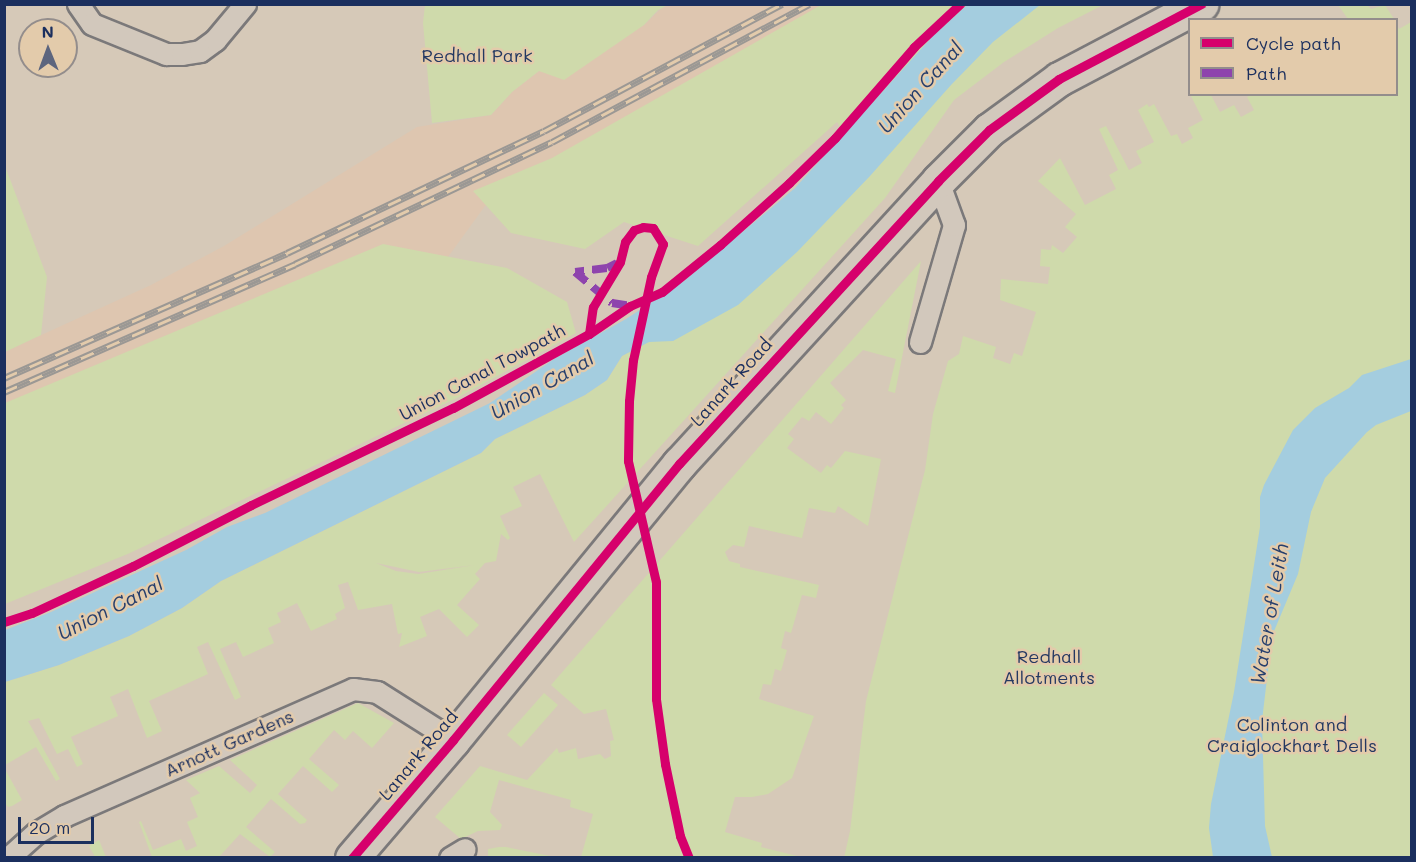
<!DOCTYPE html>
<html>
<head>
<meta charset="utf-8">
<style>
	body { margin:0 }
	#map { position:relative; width:1416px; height:862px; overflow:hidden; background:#d6c9b8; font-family:Mali,sans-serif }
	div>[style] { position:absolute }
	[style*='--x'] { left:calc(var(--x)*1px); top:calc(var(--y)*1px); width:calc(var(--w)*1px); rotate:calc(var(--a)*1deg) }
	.built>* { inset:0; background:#dec6b0 }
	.green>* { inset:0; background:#cfdaab }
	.water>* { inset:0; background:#a4cddf }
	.roads { filter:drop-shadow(2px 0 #7b797a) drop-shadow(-2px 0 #7b797a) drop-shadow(0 2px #7b797a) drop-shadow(0 -2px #7b797a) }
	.minor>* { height:21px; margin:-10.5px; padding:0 10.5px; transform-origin:10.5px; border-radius:10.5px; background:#d2c8bc }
	.primary>* { height:33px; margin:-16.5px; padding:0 16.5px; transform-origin:16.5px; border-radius:16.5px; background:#d2c8bc }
	.rail>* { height:7px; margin-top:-3.5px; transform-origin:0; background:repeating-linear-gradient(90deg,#e3cbab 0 14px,#9b9894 0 28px); box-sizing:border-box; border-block:2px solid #9b9894 }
	.quiet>* { height:8px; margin-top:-4px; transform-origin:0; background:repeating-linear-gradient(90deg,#8e44ad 0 15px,transparent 0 23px) }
	.cycleway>* { height:9px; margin:-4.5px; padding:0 4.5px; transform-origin:4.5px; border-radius:4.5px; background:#d6006c }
	span { translate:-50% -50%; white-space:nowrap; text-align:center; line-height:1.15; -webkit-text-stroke:5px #e3cbab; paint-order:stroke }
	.park-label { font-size:18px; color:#243861 }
	.street-label { font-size:18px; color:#1b2f5e }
	.water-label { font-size:20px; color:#263f6d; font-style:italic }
	.frame { position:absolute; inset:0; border:6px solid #1b2f5e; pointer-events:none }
	.legend { position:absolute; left:1188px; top:18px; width:210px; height:78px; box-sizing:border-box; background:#e3cbab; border:2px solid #938d8c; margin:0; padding:8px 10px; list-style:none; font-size:18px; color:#1b2f5e }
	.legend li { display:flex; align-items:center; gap:12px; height:30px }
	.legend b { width:30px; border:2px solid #938d8c }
	.north { position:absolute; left:18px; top:18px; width:60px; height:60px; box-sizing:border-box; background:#e3cbab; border:2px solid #938d8c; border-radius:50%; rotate:359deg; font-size:16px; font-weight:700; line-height:24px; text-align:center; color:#1b2f5e }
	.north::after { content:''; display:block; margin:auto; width:21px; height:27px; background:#5c657e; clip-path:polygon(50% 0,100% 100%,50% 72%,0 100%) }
	.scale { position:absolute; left:18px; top:817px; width:76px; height:27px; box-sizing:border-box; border:3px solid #1b2f5e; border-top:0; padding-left:8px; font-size:18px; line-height:21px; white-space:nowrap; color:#1b2f5e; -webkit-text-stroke:4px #e3cbab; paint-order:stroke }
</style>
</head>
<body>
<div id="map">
	<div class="built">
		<i style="clip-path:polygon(665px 5px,966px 5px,485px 206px,432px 279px,5px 418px,4px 352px,151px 285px,224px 246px,417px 127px,491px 115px,512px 92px,539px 71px,644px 25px)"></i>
	</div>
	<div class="green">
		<i style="clip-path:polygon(425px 5px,425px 4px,668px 5px,658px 10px,644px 25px,564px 80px,539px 71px,512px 92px,491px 115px,432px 123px,423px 23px)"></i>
		<i style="clip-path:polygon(evenodd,821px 5px,1103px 5px,1058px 28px,1004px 62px,954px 100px,885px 198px,574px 542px,540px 474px,513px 487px,522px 506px,500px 516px,510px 538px,508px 540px,501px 534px,496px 561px,485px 563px,475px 574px,480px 579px,457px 605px,479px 625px,467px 637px,439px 609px,420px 617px,427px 636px,399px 647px,402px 633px,398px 634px,392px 604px,358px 610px,348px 582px,338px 585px,345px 608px,335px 614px,337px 619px,311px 631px,297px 603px,277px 613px,281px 622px,268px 628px,274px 643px,243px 657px,236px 642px,220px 649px,241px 697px,235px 700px,208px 642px,197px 647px,208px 674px,149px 701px,162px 731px,147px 738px,128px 689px,110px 697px,118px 716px,71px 737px,83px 764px,77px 767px,68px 749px,57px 754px,39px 718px,28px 721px,60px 779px,56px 781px,36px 747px,5px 765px,5px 682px,59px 665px,129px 636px,182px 608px,221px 581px,481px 453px,495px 439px,585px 395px,607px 380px,622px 356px,649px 341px,673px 341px,870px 176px,837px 122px,698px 246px,624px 222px,585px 249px,511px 233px,473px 191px,552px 158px,821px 5px,376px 563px,419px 572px,475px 565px,418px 574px,396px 571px,376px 563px)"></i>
		<i style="clip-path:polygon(1338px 5px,1367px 5px,1371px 9px,1385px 5px,1394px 19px,1348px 19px)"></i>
		<i style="clip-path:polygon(1411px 22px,1411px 857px,844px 858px,850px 831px,866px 701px,925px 470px,933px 414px,948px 361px,959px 354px,963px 336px,996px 347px,993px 358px,1010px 364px,1014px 353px,1022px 356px,1036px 312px,1000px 300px,1001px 279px,1048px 284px,1050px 267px,1040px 266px,1041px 249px,1051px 250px,1052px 245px,1063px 253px,1077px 237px,1065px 227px,1076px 214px,1038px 181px,1060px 158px,1085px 205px,1116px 189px,1109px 175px,1118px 170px,1099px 129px,1106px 126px,1129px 170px,1142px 163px,1136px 151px,1154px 142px,1138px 110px,1147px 104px,1149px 107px,1154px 104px,1171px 136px,1177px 134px,1182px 144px,1193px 138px,1188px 128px,1203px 120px,1190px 94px,1211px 95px,1220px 112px,1234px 105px,1241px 117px,1254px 110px,1247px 97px,1251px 95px,1396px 94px,1397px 25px,1399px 29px)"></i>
		<i style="clip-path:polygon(5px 166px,47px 277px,41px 335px,5px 352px)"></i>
		<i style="clip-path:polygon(383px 244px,507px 268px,567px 302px,576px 333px,459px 397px,130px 553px,5px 604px,5px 403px)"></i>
		<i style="clip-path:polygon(921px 261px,895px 393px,888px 391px,896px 359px,863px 350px,830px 383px,846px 400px,841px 405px,844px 408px,831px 424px,816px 412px,809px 421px,802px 417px,788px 434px,794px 439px,787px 448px,821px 473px,827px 465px,831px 468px,845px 451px,881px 459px,868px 526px,838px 506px,835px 513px,809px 508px,802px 538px,749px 526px,744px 547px,733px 545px,725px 552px,729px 561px,740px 564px,740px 567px,819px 585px,816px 598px,802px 595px,791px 633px,785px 631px,781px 648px,787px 650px,781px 671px,775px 669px,771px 685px,763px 684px,759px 699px,814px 716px,792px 778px,768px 794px,752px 797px,735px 797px,725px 832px,762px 843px,761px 847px,801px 857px,581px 857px,593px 814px,570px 807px,571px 800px,499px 780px,490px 812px,502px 825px,500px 830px,478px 831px,461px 839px,435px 817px,480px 766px,527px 780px,557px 748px,559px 753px,576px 748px,578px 759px,600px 754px,605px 759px,611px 756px,610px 741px,614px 740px,606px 709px,584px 714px,551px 685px)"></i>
		<i style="clip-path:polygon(544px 693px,558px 705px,521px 747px,507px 735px)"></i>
		<i style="clip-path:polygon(358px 703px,394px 723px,372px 748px,353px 731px,345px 740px,334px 730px,309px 759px,339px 785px,332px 792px,303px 766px,278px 794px,307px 820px,305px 823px,300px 824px,271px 799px,246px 827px,275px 852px,270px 857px,240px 834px,219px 857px,152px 857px,139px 822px,141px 821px,153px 850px,181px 839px,186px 851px,197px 846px,187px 822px,198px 817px,190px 798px,200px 793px,186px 780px,219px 766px,250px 793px,257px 785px,230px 760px)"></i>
		<i style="clip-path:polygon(5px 769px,22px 800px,12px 806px,8px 807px,5px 803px)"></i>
		<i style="clip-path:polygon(99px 840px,106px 857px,95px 857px,89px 846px)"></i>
		<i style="clip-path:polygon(499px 847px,506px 847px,555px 857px,488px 857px,488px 849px)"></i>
	</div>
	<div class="water">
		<i style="clip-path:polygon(968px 4px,1040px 5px,993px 42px,951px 85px,870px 176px,797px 252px,738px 305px,673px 341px,649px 342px,622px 356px,607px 380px,585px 395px,495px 439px,481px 453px,221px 581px,182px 608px,129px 636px,59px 665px,5px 682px,5px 630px,51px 612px,186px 550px,227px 527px,265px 513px,490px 403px,554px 359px,626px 319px,684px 281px,795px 188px,932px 37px)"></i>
		<i style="clip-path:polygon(1411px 359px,1411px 411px,1376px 425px,1367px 432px,1325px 478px,1311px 512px,1298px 574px,1272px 636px,1262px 721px,1265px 826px,1272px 857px,1213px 857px,1209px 828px,1211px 804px,1234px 692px,1260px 527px,1260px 497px,1264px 485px,1293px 430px,1315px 408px,1349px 388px,1362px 375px)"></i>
	</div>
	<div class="roads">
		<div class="minor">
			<i style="--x:78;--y:4;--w:24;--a:55"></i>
			<i style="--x:92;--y:24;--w:80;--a:22.1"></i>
			<i style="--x:166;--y:54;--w:16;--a:0"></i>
			<i style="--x:182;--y:54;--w:18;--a:-9"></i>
			<i style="--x:200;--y:51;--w:19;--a:-36"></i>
			<i style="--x:215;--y:40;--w:47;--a:-50.2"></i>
			<i style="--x:920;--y:342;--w:122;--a:-73.8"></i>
			<i style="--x:954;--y:225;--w:47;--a:-110"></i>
			<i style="--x:8;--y:858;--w:38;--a:-42"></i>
			<i style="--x:36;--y:833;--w:33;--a:-31"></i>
			<i style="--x:64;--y:816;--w:316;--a:-23.7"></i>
			<i style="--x:353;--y:689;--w:24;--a:7"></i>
			<i style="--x:377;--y:692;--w:90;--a:32.3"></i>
			<i style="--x:450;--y:858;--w:17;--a:-31"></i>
		</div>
		<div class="primary">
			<i style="--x:352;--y:858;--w:155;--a:-49.4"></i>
			<i style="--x:453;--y:740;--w:357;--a:-50.7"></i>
			<i style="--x:679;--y:464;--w:384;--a:-47.5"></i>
			<i style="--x:938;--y:181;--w:72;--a:-45"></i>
			<i style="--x:989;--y:130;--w:87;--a:-36.1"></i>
			<i style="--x:1059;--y:79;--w:161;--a:-27.8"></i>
		</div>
	</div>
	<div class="rail">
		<i style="--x:4;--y:378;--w:309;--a:-23.8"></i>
		<i style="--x:287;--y:253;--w:284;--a:-25.4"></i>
		<i style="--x:544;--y:131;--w:270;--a:-28.1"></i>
		<i style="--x:4;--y:392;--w:318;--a:-23.7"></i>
		<i style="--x:295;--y:264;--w:284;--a:-25.4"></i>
		<i style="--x:552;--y:142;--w:292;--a:-28.2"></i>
	</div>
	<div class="quiet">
		<i style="--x:617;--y:263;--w:11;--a:153"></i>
		<i style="--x:607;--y:268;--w:32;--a:173"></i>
		<i style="--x:575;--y:272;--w:48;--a:40"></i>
		<i style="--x:612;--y:303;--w:18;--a:9"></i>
	</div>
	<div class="cycleway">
		<i style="--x:589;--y:334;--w:27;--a:-82"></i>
		<i style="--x:593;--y:307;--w:52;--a:-59"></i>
		<i style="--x:620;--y:262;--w:21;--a:-76"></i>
		<i style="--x:625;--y:242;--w:15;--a:-53"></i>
		<i style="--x:634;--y:230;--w:9;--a:-18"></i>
		<i style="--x:643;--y:227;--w:10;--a:6"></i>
		<i style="--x:653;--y:228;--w:19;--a:58"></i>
		<i style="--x:663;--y:244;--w:35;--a:110"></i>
		<i style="--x:651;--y:277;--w:85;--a:102.2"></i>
		<i style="--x:633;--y:360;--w:41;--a:95.6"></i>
		<i style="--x:629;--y:401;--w:60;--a:91"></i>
		<i style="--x:628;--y:461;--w:124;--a:77"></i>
		<i style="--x:656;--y:582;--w:117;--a:90"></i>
		<i style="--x:656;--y:699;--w:66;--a:82.1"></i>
		<i style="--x:665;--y:764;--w:74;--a:78.2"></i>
		<i style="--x:680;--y:836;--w:24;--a:68"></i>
		<i style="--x:4;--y:622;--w:29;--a:-18"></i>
		<i style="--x:32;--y:613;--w:111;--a:-25"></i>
		<i style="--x:133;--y:566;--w:133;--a:-27.3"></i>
		<i style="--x:251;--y:505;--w:224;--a:-25.7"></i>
		<i style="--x:453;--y:408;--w:155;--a:-28.6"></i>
		<i style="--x:589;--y:334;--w:50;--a:-34.3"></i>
		<i style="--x:630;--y:306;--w:35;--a:-24"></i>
		<i style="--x:662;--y:292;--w:75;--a:-39"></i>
		<i style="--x:720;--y:245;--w:93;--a:-41.9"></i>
		<i style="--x:789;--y:183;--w:64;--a:-44.4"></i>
		<i style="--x:835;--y:138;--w:121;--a:-49"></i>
		<i style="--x:914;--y:47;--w:63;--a:-43.1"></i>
		<i style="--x:352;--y:858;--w:155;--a:-49.4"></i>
		<i style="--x:453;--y:740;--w:357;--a:-50.7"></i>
		<i style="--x:679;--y:464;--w:384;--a:-47.5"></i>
		<i style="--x:938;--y:181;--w:72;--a:-45"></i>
		<i style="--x:989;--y:130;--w:87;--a:-36.1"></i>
		<i style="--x:1059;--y:79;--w:161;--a:-27.8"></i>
	</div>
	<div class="park-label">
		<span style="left:477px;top:55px">Redhall Park</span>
		<span style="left:1049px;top:667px">Redhall<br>Allotments</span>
		<span style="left:1292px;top:735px">Colinton and<br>Craiglockhart Dells</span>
	</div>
	<div class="street-label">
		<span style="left:482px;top:372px;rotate:-28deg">Union Canal Towpath</span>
		<span style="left:731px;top:382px;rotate:-48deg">Lanark Road</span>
		<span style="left:229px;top:743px;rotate:-24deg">Arnott Gardens</span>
		<span style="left:418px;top:755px;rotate:-50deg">Lanark Road</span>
	</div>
	<div class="water-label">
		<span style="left:920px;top:87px;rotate:-48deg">Union Canal</span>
		<span style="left:542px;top:385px;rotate:-30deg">Union Canal</span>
		<span style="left:110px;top:608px;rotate:-27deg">Union Canal</span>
		<span style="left:1269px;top:614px;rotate:-80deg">Water of Leith</span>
	</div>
	<div class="frame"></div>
	<ul class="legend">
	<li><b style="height:8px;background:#d6006c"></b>Cycle path</li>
	<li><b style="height:8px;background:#8e44ad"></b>Path</li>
	</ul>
	<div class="north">N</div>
	<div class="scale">20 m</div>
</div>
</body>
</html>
